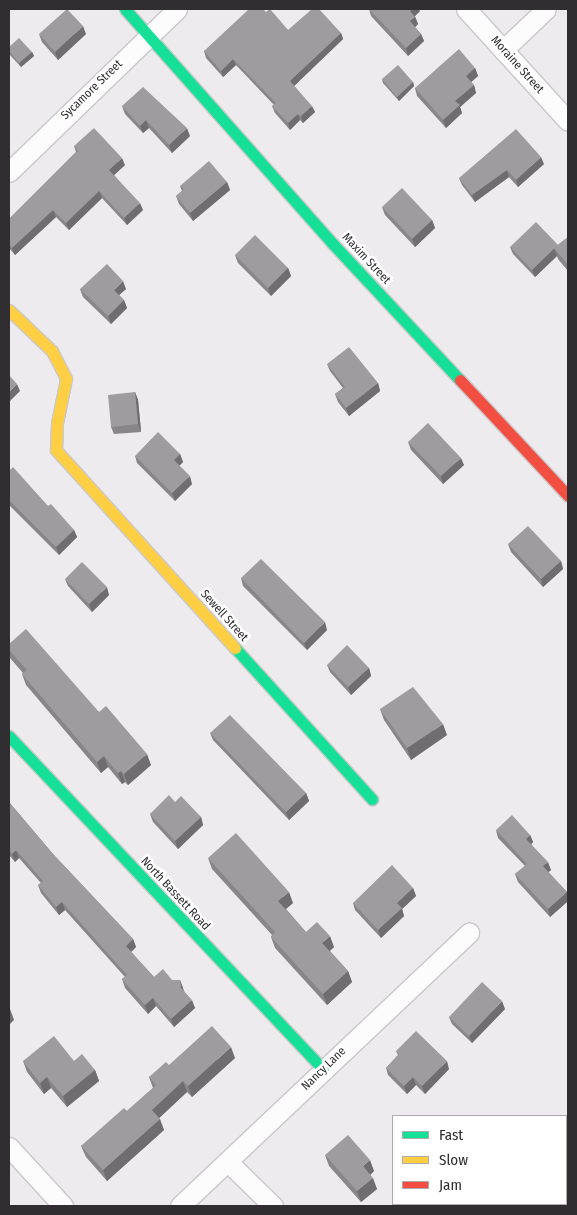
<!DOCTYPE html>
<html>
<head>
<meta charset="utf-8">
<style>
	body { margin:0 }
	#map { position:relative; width:577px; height:1215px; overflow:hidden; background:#edebee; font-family:"Fira Sans Condensed",sans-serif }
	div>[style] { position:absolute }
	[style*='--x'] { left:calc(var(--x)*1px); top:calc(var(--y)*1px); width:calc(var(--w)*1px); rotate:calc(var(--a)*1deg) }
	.roads { filter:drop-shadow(1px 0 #cac8ca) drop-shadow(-1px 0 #cac8ca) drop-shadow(0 1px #cac8ca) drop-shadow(0 -1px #cac8ca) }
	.street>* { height:19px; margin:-9.5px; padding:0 9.5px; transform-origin:9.5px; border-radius:9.5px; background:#fcfcfc }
	.fast>* { height:11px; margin:-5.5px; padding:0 5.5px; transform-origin:5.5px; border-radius:5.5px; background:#16e098 }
	.slow>* { height:11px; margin:-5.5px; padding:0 5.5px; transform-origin:5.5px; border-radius:5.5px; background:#ffcf43 }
	.jam>* { height:11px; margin:-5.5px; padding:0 5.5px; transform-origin:5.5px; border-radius:5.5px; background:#f24e42 }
	.wall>* { inset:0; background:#888689 }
	.shaded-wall>* { inset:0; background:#6f6d6f }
	.building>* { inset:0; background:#9e9c9f }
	span { translate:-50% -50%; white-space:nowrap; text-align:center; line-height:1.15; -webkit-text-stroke:5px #fff; paint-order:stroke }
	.street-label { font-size:12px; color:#302e30 }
	.frame { position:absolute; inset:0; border:10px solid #302e30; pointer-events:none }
	.legend { position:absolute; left:392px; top:1115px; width:175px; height:90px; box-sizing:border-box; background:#fff; border:1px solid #acabac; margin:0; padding:6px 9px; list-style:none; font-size:15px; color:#302e30 }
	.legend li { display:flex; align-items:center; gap:10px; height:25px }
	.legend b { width:25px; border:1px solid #acabac }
</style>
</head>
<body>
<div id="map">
	<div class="roads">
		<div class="street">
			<i style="--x:466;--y:9;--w:151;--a:47.7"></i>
			<i style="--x:503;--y:50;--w:59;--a:-43.6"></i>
			<i style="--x:9;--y:172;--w:234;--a:-44.1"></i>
			<i style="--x:9;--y:1147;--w:80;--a:47.5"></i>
			<i style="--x:228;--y:1162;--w:63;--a:44.4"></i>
			<i style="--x:180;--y:1206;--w:398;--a:-43.4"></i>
		</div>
		<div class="fast">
			<i style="--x:125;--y:9;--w:314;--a:48.5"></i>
			<i style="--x:333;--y:244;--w:186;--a:47"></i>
			<i style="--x:235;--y:648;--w:204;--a:47.8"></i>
			<i style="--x:9;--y:736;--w:458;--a:46.7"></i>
		</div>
		<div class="slow">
			<i style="--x:9;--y:310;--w:59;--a:43.6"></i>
			<i style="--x:52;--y:351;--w:31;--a:63"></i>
			<i style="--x:66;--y:379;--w:45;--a:101.6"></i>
			<i style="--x:57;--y:423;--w:27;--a:92"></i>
			<i style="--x:56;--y:450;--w:267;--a:47.9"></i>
		</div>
		<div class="jam">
			<i style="--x:460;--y:380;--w:158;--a:47"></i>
		</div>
	</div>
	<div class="wall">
		<i style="clip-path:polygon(369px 9px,420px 11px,415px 16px,418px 24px,415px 27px,421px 34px,424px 41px,408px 56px,371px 16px)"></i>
		<i style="clip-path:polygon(266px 12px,288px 30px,341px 33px,343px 39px,294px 86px,315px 112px,303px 123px,300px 120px,290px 130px,275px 113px,272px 106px,274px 105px,236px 65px,223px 77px,206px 58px,204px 51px)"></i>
		<i style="clip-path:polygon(39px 34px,86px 34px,58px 60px,42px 42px)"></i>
		<i style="clip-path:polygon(9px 47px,32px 52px,34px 56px,21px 67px,9px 54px)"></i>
		<i style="clip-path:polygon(475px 68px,478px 76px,471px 82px,474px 85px,476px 93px,460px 107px,462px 113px,446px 128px,417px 96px,415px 88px)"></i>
		<i style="clip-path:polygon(382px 79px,413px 82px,414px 86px,399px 101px,383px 83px)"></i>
		<i style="clip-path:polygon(122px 106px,190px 136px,172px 153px,149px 128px,143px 133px,125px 114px)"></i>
		<i style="clip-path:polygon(74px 146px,125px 165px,114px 175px,143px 210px,127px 225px,102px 198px,69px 230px,56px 217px,15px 255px,9px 248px,9px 219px,76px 152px)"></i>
		<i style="clip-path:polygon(544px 164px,518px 187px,509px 177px,475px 202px,462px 185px,459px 178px)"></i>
		<i style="clip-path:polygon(227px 182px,230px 190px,193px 221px,179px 204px,176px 196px,182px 191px,180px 186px)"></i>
		<i style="clip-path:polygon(382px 207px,432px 220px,435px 228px,415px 247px,385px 215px)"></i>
		<i style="clip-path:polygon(568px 237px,568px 271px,558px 259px,557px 256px,535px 277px,513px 254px,510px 247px,558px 245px)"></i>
		<i style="clip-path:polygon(235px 255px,288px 268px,291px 276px,271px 296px,238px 263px)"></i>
		<i style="clip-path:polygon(80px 289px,126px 289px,119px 295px,124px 300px,127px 308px,111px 324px,83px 297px)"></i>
		<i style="clip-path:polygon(327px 364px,378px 383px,380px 391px,349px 416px,338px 402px,335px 394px,343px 388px,330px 371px)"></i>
		<i style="clip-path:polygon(135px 392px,138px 400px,141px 432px,114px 434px,111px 427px)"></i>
		<i style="clip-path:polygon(408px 442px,464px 465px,443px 484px,411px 450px)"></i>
		<i style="clip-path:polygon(180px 454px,183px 462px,179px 466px,192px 484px,175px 501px,137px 463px,135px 456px)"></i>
		<i style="clip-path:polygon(9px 471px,74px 530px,77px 537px,59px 555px,9px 505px)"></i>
		<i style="clip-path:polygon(508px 544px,561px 561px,563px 569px,543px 587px,511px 552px)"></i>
		<i style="clip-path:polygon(241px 578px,327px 630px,307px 650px,243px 586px)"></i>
		<i style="clip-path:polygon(65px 579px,109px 595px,92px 612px,68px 586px)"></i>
		<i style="clip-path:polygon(9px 644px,99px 712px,151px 765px,128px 785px,125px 782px,122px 784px,108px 767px,101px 773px,26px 685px,22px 674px,23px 673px,10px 658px,9px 655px)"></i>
		<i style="clip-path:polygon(327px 665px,369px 668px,371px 676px,351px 695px,330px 672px)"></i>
		<i style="clip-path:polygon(380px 709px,447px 735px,411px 760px,384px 720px)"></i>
		<i style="clip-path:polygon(210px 733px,306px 793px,309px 801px,289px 820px,213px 740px)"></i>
		<i style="clip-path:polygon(9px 802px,53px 854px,133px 939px,136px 947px,131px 952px,154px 977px,172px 980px,180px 980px,184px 991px,195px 1008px,174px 1027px,156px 1006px,148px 1014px,125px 988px,122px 979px,125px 977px,65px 910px,59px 915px,41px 893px,38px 885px,41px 883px,19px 858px,15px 862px,9px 855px)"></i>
		<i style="clip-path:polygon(175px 802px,201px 817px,203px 825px,178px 849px,153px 822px,150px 814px)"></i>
		<i style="clip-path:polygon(496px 830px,530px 835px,533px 842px,531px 844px,551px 870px,548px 872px,567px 892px,568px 896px,568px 901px,550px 917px,518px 882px,515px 874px,525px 866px,498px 838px)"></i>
		<i style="clip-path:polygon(208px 858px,293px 903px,286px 909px,306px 932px,334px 947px,330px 951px,348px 971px,352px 982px,327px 1005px,275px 948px,271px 937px,272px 935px,212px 869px)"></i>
		<i style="clip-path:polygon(413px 888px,416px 896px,402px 909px,404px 916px,381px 938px,355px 910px,353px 903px)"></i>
		<i style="clip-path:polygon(505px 1009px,472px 1043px,452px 1024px,449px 1017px)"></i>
		<i style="clip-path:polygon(396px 1051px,449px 1069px,425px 1094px,416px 1085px,407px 1094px,388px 1075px,386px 1068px,398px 1055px)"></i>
		<i style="clip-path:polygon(235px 1058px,192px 1097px,187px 1092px,159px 1118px,164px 1130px,107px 1181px,86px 1157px,81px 1146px,127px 1111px,153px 1088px,149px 1077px,169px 1065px)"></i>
		<i style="clip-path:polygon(23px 1061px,74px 1061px,95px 1070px,99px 1081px,67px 1107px,51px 1088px,44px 1094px,27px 1072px)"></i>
		<i style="clip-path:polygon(325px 1155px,374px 1171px,370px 1175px,377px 1189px,361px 1202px,329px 1166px)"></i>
		<i style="clip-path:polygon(566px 1193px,568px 1201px,566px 1202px)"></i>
		<i style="clip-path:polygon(541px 1204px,560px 1204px,552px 1206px,542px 1206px)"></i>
	</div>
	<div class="shaded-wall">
		<i style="clip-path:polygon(412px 9px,419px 9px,420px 11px,413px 18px,410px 11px)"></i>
		<i style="clip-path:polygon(415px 17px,418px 24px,413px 29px,410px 21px)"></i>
		<i style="clip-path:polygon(83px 26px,86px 34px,58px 60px,55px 52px)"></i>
		<i style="clip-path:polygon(341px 33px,343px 39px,292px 88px,290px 81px)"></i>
		<i style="clip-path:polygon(421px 34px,424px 41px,408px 56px,406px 48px)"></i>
		<i style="clip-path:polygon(32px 52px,34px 56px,21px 67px,19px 63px)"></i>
		<i style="clip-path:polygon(233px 59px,236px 65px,223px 77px,221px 71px)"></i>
		<i style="clip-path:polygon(475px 68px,478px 76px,469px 84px,466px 76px)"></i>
		<i style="clip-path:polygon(413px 82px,414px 86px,399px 101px,397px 97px)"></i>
		<i style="clip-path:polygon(474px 85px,476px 93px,460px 107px,462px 113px,446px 128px,443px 120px,455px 101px)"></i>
		<i style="clip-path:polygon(312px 106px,315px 112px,303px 123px,301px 116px)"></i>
		<i style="clip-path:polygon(298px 114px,300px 120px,290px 130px,288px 123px)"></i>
		<i style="clip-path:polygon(146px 120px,149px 128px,143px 133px,140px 126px)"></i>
		<i style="clip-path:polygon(187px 128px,190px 136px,172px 153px,169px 145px)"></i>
		<i style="clip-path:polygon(541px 157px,544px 164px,518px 187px,516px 180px)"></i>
		<i style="clip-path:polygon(122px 158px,125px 165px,111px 178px,109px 170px)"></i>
		<i style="clip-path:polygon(507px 170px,509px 177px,475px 202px,472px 195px)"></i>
		<i style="clip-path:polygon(227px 182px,230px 190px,193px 221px,190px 213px)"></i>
		<i style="clip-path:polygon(99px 191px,102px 198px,69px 230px,66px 223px)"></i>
		<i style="clip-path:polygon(140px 203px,143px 210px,127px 225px,124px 218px)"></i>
		<i style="clip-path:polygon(53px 210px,56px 217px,15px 255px,12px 248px)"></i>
		<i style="clip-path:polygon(432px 220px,435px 228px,415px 247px,412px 239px)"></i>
		<i style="clip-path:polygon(554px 248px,557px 256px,535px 277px,532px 270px)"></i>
		<i style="clip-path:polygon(288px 268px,291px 276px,271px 296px,268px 288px)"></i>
		<i style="clip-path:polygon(123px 281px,126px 289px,117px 297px,114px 290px)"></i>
		<i style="clip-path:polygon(124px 300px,127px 308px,111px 324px,108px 316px)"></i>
		<i style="clip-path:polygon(378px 383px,380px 391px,349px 416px,346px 408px)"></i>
		<i style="clip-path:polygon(17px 384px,20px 391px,9px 402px,9px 392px)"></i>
		<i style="clip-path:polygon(135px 392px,138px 400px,141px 432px,138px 424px)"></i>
		<i style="clip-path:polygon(180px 454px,183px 462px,177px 468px,174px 460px)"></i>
		<i style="clip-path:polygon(461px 458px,464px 465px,443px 484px,441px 476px)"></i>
		<i style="clip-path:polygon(190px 476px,192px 484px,175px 501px,172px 493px)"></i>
		<i style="clip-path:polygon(74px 530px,77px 537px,59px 555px,56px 547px)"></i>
		<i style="clip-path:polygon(561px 561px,563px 569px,543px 587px,541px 579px)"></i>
		<i style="clip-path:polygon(107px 587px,109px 595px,92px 612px,89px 604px)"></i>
		<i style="clip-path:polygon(325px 622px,327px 630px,307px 650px,304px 643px)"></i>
		<i style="clip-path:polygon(369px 668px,371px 676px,351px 695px,348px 687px)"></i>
		<i style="clip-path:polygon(443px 724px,447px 735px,411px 760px,407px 748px)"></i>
		<i style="clip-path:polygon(147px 754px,151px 765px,128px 785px,124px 774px)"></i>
		<i style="clip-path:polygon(104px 756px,108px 767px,101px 773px,97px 762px)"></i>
		<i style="clip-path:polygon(121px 771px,125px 782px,122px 784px,118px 773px)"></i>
		<i style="clip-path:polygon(306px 793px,309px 801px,289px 820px,286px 812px)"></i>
		<i style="clip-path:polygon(201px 817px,203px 825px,178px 849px,175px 841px)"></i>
		<i style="clip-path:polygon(530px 835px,533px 842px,529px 847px,526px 839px)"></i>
		<i style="clip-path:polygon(16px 850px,19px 858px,15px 862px,12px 854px)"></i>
		<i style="clip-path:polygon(548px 862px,551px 870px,546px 874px,543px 866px)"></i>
		<i style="clip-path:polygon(413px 888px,416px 896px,402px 909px,404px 916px,381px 938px,378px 930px,397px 903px)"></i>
		<i style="clip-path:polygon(289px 892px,293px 903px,282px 912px,278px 901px)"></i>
		<i style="clip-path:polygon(567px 892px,568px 896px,568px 901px,550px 917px,548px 909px)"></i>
		<i style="clip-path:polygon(62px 902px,65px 910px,59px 915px,56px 907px)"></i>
		<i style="clip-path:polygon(330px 936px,334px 947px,326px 954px,322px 943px)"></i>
		<i style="clip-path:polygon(133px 939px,136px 947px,129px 954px,126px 946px)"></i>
		<i style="clip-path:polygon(348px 971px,352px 982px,327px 1005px,323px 994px)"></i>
		<i style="clip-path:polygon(180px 980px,183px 988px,184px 996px,181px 988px)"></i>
		<i style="clip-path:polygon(153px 998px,156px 1006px,148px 1014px,145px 1005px)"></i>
		<i style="clip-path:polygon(192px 1000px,195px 1008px,174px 1027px,171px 1019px)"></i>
		<i style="clip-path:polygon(502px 1001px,505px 1009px,472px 1043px,469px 1036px)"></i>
		<i style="clip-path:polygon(10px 1009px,14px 1020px,9px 1025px,9px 1010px)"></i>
		<i style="clip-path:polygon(231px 1047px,235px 1058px,192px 1097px,188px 1086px)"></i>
		<i style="clip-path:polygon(447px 1061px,449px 1069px,425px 1094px,422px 1086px)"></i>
		<i style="clip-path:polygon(95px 1070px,99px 1081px,67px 1107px,63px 1096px)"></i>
		<i style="clip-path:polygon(47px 1077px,51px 1088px,44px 1094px,40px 1083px)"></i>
		<i style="clip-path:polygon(413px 1077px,416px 1085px,407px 1094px,404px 1086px)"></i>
		<i style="clip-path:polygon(183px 1081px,187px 1092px,156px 1121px,152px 1110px)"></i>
		<i style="clip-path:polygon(160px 1119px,164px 1130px,107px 1181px,103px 1170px)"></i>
		<i style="clip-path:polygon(370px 1160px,374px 1171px,367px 1178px,363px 1166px)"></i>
		<i style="clip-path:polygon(373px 1178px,377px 1189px,361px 1202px,357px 1191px)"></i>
	</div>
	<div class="building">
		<i style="clip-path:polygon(67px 9px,83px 26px,55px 52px,39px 34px)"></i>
		<i style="clip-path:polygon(249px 9px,263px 9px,266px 12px,270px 9px,288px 30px,312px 9px,319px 9px,341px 33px,290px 81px,312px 106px,301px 116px,298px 114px,288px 123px,272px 106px,276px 103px,233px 59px,221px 71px,204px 51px)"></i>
		<i style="clip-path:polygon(369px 9px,412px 9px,410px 11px,415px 17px,410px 21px,421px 34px,406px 48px)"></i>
		<i style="clip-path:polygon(19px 38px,32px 52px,19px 63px,9px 51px,9px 47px)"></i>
		<i style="clip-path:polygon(459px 49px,475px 68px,466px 76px,474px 85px,455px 101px,460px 105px,443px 120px,415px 88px)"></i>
		<i style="clip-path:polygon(398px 65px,413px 82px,397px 97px,382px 79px)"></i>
		<i style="clip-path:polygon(143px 87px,187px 128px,169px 145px,146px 120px,140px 126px,122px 106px)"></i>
		<i style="clip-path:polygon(94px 128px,122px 158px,109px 170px,140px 203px,124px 218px,99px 191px,66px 223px,53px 210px,12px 248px,9px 244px,9px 219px,78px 151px,74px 146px)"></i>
		<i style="clip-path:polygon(516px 129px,541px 157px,516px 180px,507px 170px,472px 195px,459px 178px)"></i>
		<i style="clip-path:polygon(209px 161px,227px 182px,190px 213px,176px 196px,184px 189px,180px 186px)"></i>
		<i style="clip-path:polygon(402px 188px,432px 220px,412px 239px,382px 207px)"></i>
		<i style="clip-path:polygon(536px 222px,558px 245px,532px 270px,510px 247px)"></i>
		<i style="clip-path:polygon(255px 235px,288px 268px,268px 288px,235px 255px)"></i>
		<i style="clip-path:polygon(568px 237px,568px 265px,554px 248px)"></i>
		<i style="clip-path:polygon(107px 264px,123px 281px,114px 290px,124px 300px,108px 316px,80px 289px)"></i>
		<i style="clip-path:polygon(349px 347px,378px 383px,346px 408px,335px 394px,345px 387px,327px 364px)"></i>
		<i style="clip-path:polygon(9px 375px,17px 384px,9px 392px)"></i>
		<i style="clip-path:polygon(135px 392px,138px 424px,111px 427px,108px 395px)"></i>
		<i style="clip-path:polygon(428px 423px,461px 458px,441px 476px,408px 442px)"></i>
		<i style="clip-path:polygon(158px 432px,180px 454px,174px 460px,190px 476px,172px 493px,135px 456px)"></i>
		<i style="clip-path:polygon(13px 467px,48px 506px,51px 504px,74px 530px,56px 547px,9px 500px,9px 471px)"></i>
		<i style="clip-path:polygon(528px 526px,561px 561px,541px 579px,508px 544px)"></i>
		<i style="clip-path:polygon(261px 559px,325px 622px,304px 643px,241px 578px)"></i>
		<i style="clip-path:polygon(82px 562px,107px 587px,89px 604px,65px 579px)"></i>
		<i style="clip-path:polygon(26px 629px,99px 712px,106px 706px,147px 754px,124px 774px,121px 771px,118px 773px,104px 756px,97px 762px,22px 674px,27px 670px,9px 650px,9px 644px)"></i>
		<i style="clip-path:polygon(347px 645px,369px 668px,348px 687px,327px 665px)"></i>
		<i style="clip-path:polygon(413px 687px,443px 724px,407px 748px,380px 709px)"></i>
		<i style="clip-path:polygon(230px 715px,306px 793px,286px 812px,210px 733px)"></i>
		<i style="clip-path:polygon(169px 795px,175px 802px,181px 796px,201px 817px,175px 841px,150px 814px)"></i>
		<i style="clip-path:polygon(9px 802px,53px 854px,133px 939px,126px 946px,154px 977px,163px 969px,172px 980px,180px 980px,181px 988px,192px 1000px,171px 1019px,153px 998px,145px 1005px,122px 979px,127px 975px,62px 902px,56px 907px,38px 885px,43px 881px,16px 850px,12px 854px,9px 850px)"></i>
		<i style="clip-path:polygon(512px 815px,530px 835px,526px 839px,548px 862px,543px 866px,567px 892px,548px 909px,515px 874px,527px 864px,496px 830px)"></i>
		<i style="clip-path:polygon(236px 833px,289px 892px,278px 901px,306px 932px,317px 922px,330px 936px,322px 943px,348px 971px,323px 994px,271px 937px,275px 932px,208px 858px)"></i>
		<i style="clip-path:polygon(392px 865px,413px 888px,397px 903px,402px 908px,378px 930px,353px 903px)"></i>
		<i style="clip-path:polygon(482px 982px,502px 1001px,469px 1036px,449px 1017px)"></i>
		<i style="clip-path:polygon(212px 1026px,231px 1047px,188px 1086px,183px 1081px,152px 1110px,160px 1119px,103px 1170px,81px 1146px,124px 1108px,127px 1111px,156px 1085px,149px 1077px,166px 1062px,169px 1065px)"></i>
		<i style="clip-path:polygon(416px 1031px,447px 1061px,422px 1086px,413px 1077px,404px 1086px,386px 1068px,399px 1054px,396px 1051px)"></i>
		<i style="clip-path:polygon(54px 1036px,74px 1061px,82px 1054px,95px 1070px,63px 1096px,47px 1077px,40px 1083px,23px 1061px)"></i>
		<i style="clip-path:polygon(348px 1135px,370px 1160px,363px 1166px,373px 1178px,357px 1191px,325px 1155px)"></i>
	</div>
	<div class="street-label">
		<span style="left:517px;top:65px;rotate:48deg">Moraine Street</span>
		<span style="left:92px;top:90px;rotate:-44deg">Sycamore Street</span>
		<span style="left:366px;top:259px;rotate:47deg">Maxim Street</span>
		<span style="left:224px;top:616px;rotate:48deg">Sewell Street</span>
		<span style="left:175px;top:894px;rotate:47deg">North Bassett Road</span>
		<span style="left:324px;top:1069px;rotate:-44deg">Nancy Lane</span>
	</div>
	<div class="frame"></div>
	<ul class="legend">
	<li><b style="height:6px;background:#16e098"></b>Fast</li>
	<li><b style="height:6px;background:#ffcf43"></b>Slow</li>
	<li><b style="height:6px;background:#f24e42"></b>Jam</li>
	</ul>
</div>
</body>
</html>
